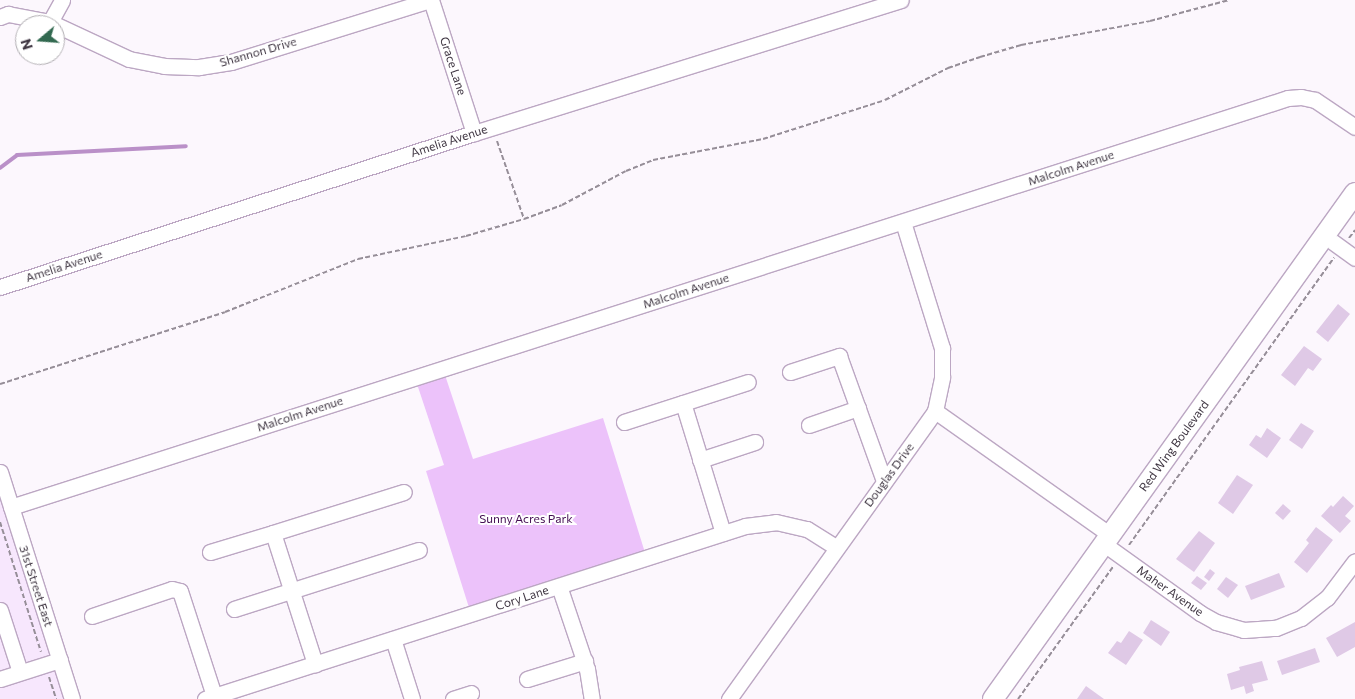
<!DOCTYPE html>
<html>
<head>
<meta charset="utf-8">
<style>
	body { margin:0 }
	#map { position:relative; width:1355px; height:699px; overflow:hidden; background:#fcf7fd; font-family:Commissioner,sans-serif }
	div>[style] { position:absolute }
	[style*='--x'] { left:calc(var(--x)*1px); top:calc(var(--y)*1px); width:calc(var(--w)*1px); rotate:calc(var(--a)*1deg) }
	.built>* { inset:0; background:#f7e7fd }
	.green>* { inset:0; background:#ecc2fa }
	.stream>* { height:4px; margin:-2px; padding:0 2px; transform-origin:2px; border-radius:2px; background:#ba90c8 }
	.building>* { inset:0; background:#dfc9e6 }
	.path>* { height:2px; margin-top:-1px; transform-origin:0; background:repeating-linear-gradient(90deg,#968e98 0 5px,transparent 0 7.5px) }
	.roads { filter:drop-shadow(1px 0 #bca7c3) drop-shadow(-1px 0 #bca7c3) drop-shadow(0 1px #bca7c3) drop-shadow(0 -1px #bca7c3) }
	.minor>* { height:15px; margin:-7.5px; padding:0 7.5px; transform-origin:7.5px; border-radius:7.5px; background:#fff }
	.major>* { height:20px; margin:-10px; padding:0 10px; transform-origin:10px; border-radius:10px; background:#fff }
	span { translate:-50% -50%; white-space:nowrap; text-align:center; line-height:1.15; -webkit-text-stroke:4px #fff; paint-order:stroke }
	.street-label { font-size:12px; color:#3f3642 }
	.park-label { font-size:12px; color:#440e53 }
	.north { position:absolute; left:15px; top:15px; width:50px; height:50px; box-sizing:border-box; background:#fff; border:1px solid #b2afb3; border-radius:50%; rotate:252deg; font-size:14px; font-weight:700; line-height:20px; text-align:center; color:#3f3642 }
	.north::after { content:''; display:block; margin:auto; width:18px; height:22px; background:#326950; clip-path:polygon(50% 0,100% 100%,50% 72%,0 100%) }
</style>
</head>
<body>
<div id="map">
	<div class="built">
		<i style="clip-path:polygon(0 472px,72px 699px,0 699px)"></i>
	</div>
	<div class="green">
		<i style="clip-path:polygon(443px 369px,473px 459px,603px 418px,647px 559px,471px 614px,426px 471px,444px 465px,415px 378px)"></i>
	</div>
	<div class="stream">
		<i style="--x:0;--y:168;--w:21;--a:-37"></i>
		<i style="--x:17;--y:155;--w:169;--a:-3"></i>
	</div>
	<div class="building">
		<i style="clip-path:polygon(1338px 304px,1350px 314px,1328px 342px,1316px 332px)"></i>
		<i style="clip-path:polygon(1304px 346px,1322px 359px,1313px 371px,1308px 368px,1295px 386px,1281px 375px)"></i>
		<i style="clip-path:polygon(1301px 423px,1314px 431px,1302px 449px,1289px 440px)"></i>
		<i style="clip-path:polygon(1267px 428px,1281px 438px,1267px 458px,1249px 445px,1256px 435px,1261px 438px)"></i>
		<i style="clip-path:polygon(1237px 475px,1253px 485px,1233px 514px,1218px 503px)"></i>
		<i style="clip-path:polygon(1343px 496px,1354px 506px,1345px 516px,1351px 521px,1340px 533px,1321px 516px,1331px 505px,1333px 507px)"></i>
		<i style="clip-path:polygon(1283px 504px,1291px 511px,1283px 520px,1275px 513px)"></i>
		<i style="clip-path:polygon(1316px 527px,1333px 540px,1307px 573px,1294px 562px,1309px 543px,1306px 540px)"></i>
		<i style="clip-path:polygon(1199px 531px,1215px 543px,1194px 572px,1176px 559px)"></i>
		<i style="clip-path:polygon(1210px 569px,1215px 573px,1209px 581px,1204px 577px)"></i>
		<i style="clip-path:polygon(1279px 573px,1285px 587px,1251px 600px,1245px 586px)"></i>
		<i style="clip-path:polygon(1197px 576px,1207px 583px,1201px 590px,1191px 583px)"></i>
		<i style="clip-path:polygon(1226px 577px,1238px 585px,1228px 598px,1217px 589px)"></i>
		<i style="clip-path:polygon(1151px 620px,1170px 632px,1161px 646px,1143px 633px)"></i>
		<i style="clip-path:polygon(1355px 622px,1355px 647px,1337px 657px,1326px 638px)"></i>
		<i style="clip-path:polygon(1129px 631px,1143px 640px,1126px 665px,1108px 653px,1117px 641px,1121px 643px)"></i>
		<i style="clip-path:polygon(1315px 648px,1320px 662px,1282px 675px,1277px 661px)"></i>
		<i style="clip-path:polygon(1262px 661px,1268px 680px,1252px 684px,1254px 691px,1246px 694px,1244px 686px,1231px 690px,1227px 674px,1240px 670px,1239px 667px)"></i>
		<i style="clip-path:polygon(1086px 686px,1104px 699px,1077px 699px)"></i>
	</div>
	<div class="path">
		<i style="--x:497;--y:141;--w:83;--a:70.9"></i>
		<i style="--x:1349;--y:238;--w:10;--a:-53"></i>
		<i style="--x:0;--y:384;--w:236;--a:-17.7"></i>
		<i style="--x:225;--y:312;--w:143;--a:-21.7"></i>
		<i style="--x:358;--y:259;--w:110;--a:-12"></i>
		<i style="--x:466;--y:236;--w:60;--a:-16.3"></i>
		<i style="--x:524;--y:219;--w:40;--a:-20.2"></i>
		<i style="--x:562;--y:205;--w:72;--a:-28"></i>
		<i style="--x:626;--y:171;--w:29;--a:-22"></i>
		<i style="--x:653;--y:160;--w:112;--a:-10.8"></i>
		<i style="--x:763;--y:139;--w:128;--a:-17.7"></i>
		<i style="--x:885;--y:100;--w:71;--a:-26.9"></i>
		<i style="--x:948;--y:68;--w:34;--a:-19"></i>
		<i style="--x:980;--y:57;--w:43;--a:-16.3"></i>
		<i style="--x:1021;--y:45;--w:131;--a:-10.5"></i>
		<i style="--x:1150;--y:21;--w:82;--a:-14.9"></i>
		<i style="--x:0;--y:522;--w:136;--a:72.5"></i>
		<i style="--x:1129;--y:545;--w:353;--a:-54.5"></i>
		<i style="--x:49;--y:677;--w:23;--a:72"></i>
		<i style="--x:1018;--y:699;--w:163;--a:-54.3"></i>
	</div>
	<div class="roads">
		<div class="minor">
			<i style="--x:431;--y:0;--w:140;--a:72.1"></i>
			<i style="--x:0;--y:17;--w:9;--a:-21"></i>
			<i style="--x:8;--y:14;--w:43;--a:10.8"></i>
			<i style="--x:50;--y:22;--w:87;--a:25.1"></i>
			<i style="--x:129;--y:59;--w:36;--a:11"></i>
			<i style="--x:164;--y:66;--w:35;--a:2"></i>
			<i style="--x:199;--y:67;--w:32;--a:-9"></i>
			<i style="--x:231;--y:62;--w:208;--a:-17.3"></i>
			<i style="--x:50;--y:22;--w:25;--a:-61"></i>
			<i style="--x:1333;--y:242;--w:27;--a:36"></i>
			<i style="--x:0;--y:287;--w:498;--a:-18"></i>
			<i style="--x:474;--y:133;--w:447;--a:-17.3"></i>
			<i style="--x:790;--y:372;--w:52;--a:-18.1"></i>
			<i style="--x:839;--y:356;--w:133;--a:70.2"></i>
			<i style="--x:683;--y:403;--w:136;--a:72.9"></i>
			<i style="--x:935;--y:411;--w:214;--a:35.3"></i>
			<i style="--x:624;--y:422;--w:130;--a:-17.9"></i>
			<i style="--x:809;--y:425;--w:52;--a:-19.1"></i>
			<i style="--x:700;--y:460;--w:58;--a:-18.1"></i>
			<i style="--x:0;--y:472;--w:238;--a:72.4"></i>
			<i style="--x:11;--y:507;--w:1341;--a:-17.76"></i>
			<i style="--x:1288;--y:98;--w:13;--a:-4"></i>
			<i style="--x:1301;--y:97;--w:14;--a:12"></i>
			<i style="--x:1315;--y:100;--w:48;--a:34"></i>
			<i style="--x:273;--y:533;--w:137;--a:-17.4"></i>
			<i style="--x:1111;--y:549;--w:110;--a:35.7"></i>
			<i style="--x:1200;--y:613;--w:18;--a:29"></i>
			<i style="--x:1216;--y:622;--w:29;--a:16"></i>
			<i style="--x:1244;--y:630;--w:32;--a:-4"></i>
			<i style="--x:1276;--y:628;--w:27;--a:-22"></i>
			<i style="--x:1301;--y:618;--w:33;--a:-38"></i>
			<i style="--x:1327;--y:598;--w:46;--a:-52.9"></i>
			<i style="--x:210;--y:552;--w:66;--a:-16.8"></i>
			<i style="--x:273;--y:533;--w:138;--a:72.2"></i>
			<i style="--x:559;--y:586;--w:88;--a:71.4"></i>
			<i style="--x:587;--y:669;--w:30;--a:81"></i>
			<i style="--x:234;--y:609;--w:194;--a:-17.7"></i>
			<i style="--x:0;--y:610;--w:65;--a:72.1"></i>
			<i style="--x:92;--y:616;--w:84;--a:-18.6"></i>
			<i style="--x:172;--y:589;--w:8;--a:14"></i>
			<i style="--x:180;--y:591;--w:114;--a:72"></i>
			<i style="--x:393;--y:639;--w:63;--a:72.4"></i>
			<i style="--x:0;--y:679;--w:63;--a:-17.6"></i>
			<i style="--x:527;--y:679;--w:61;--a:-17.2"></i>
			<i style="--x:205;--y:699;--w:567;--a:-17.76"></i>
			<i style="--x:745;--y:526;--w:31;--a:-7"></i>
			<i style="--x:776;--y:522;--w:32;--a:13"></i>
			<i style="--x:807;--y:529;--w:34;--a:32"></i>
			<i style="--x:453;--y:699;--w:19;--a:-18"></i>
			<i style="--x:729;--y:699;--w:354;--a:-54.4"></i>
			<i style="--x:935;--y:411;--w:35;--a:-78"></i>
			<i style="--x:942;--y:377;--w:29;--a:-90"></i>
			<i style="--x:942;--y:348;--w:132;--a:-107.2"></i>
		</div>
		<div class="major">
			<i style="--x:993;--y:699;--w:622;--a:-54.42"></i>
		</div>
	</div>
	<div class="street-label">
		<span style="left:258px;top:52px;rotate:-16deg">Shannon Drive</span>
		<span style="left:453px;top:66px;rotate:72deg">Grace Lane</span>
		<span style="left:449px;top:141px;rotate:-18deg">Amelia Avenue</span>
		<span style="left:1071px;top:168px;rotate:-18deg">Malcolm Avenue</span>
		<span style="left:64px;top:266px;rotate:-18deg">Amelia Avenue</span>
		<span style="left:686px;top:291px;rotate:-18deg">Malcolm Avenue</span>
		<span style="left:300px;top:414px;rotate:-18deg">Malcolm Avenue</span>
		<span style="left:1174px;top:446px;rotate:-54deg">Red Wing Boulevard</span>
		<span style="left:889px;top:475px;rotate:-54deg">Douglas Drive</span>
		<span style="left:36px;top:586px;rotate:72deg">31st Street East</span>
		<span style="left:1170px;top:591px;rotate:35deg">Maher Avenue</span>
		<span style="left:522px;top:598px;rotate:-18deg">Cory Lane</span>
	</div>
	<div class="park-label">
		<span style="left:526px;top:519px">Sunny Acres Park</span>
	</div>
	<div class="north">N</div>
</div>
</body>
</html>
